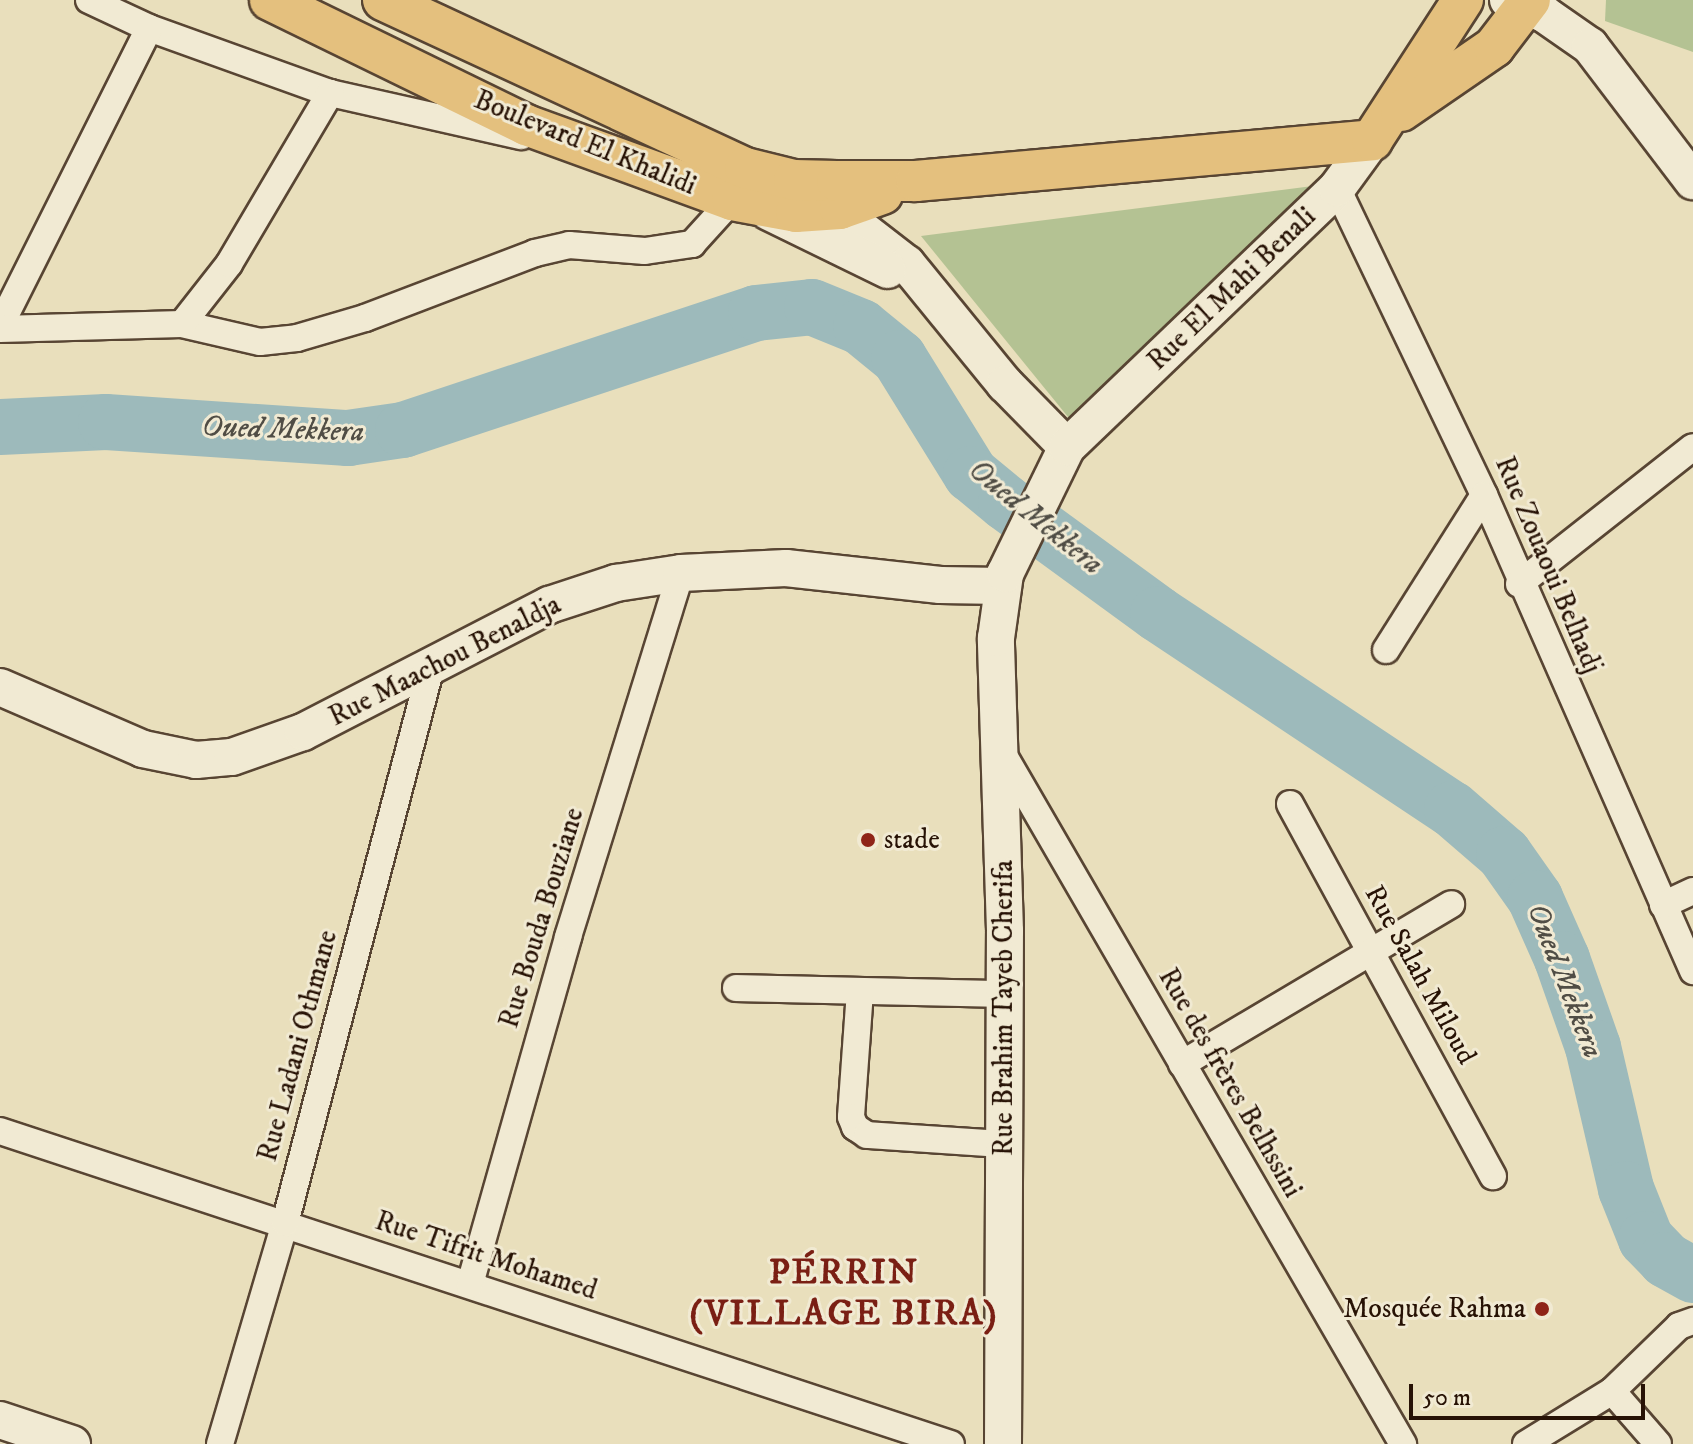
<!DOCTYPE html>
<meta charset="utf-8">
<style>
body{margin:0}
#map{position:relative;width:1693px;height:1444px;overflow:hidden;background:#e9dfbc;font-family:"IM FELL DW Pica",serif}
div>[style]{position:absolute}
.green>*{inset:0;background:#b4c293}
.river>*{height:56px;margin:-28px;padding:0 28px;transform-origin:28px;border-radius:28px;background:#9dbabb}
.roads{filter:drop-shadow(2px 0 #584533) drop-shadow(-2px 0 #584533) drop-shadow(0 2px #584533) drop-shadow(0 -2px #584533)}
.street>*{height:26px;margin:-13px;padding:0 13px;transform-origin:13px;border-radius:13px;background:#f1ead3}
.secondary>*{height:36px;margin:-18px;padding:0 18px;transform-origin:18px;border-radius:18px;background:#f1ead3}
.primary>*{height:40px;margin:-20px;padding:0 20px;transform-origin:20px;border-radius:20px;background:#e4c07e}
.dots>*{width:22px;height:22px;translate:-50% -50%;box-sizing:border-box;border:4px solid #f1ead3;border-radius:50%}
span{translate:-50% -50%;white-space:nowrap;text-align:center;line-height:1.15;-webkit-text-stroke:6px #f1ead3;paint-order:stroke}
.street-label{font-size:28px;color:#271205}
.poi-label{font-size:28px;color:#271205}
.left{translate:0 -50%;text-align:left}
.right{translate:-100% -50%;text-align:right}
.water-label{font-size:30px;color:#504d45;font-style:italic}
.district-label{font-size:36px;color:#7a1f14;font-weight:700;letter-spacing:2px}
.scale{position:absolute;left:1409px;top:1384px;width:236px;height:36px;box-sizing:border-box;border:4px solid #271205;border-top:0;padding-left:10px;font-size:24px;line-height:28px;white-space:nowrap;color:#271205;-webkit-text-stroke:6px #f1ead3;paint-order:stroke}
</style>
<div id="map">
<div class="green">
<div style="clip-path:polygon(1606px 0,1693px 0,1693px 52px,1605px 21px)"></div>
<div style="clip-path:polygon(1336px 183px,1077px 428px,921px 236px)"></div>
</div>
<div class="river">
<div style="left:0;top:427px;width:106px;rotate:-2.7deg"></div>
<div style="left:106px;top:422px;width:243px;rotate:3.8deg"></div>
<div style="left:348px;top:438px;width:56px;rotate:-8.3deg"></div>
<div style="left:403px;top:430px;width:372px;rotate:-18.3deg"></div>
<div style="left:756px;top:313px;width:56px;rotate:-6.1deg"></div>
<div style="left:812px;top:307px;width:53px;rotate:22.2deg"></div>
<div style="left:861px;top:327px;width:49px;rotate:39.2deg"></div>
<div style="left:899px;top:358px;width:137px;rotate:58.2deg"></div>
<div style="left:971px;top:474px;width:45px;rotate:39.6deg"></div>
<div style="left:1006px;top:503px;width:188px;rotate:36.1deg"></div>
<div style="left:1158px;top:614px;width:353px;rotate:33.6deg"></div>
<div style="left:1452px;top:809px;width:69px;rotate:40.9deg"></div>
<div style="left:1504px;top:854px;width:54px;rotate:54.8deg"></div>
<div style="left:1535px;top:898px;width:67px;rotate:66.1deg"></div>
<div style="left:1562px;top:959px;width:93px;rotate:70.6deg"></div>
<div style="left:1593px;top:1047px;width:146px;rotate:76.9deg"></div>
<div style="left:1626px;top:1189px;width:54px;rotate:68.2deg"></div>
<div style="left:1646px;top:1239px;width:29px;rotate:46deg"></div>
<div style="left:1666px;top:1260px;width:31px;rotate:29deg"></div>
</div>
<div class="roads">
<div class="street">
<div style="left:89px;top:0;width:66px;rotate:25deg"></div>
<div style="left:149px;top:28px;width:192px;rotate:19.8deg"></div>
<div style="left:330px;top:93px;width:196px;rotate:12.7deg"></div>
<div style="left:1337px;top:188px;width:340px;rotate:64.4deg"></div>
<div style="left:1484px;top:495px;width:520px;rotate:66.29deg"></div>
<div style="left:182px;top:324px;width:80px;rotate:13deg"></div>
<div style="left:260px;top:342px;width:37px;rotate:-6deg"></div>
<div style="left:297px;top:338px;width:71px;rotate:-16.4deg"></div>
<div style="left:365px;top:318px;width:182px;rotate:-20.9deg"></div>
<div style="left:535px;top:253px;width:35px;rotate:-13deg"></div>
<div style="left:569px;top:245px;width:76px;rotate:4.5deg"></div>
<div style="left:645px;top:251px;width:48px;rotate:-8.5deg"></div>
<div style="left:692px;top:244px;width:59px;rotate:-47.7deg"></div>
<div style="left:0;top:326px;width:333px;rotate:-63.4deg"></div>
<div style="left:0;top:329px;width:182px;rotate:-1.6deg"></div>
<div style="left:182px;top:324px;width:76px;rotate:-51.9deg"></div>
<div style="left:229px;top:264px;width:199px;rotate:-59.4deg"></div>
<div style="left:1519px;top:584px;width:221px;rotate:-38.2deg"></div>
<div style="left:1386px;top:650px;width:183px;rotate:-57.7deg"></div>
<div style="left:1003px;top:754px;width:798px;rotate:59.9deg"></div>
<div style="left:1290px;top:804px;width:424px;rotate:61.4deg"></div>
<div style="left:1663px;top:905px;width:33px;rotate:-25deg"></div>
<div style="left:736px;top:988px;width:268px;rotate:1.3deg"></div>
<div style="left:860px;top:991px;width:126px;rotate:94.1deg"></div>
<div style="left:851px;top:1117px;width:11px;rotate:68deg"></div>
<div style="left:855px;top:1127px;width:14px;rotate:34deg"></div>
<div style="left:867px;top:1135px;width:137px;rotate:3.8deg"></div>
<div style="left:1182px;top:1064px;width:313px;rotate:-30.7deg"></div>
<div style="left:0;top:1131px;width:1001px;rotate:18.22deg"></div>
<div style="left:470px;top:1284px;width:361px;rotate:-74.2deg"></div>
<div style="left:568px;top:937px;width:381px;rotate:-72.8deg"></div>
<div style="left:1612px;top:1391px;width:70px;rotate:49deg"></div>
<div style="left:220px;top:1444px;width:230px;rotate:-73.6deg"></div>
<div style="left:285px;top:1223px;width:579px;rotate:-75.29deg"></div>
<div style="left:1526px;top:1444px;width:101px;rotate:-31.6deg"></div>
<div style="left:1612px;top:1391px;width:93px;rotate:-44.1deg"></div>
<div style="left:1679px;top:1326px;width:15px;rotate:-20deg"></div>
</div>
<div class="secondary">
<div style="left:1508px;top:0;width:39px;rotate:21deg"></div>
<div style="left:1544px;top:14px;width:56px;rotate:34.8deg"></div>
<div style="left:1590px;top:46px;width:170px;rotate:52.7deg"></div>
<div style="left:819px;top:196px;width:111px;rotate:37.7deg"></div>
<div style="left:907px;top:264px;width:155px;rotate:50.8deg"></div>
<div style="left:1005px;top:384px;width:88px;rotate:45.5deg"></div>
<div style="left:769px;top:212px;width:132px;rotate:26deg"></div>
<div style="left:0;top:687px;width:156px;rotate:23.4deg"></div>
<div style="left:143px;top:749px;width:54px;rotate:11.7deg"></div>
<div style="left:196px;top:760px;width:36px;rotate:-5deg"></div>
<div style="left:232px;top:757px;width:75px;rotate:-19.4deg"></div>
<div style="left:303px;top:732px;width:277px;rotate:-27.3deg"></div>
<div style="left:549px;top:605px;width:71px;rotate:-18.2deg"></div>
<div style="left:616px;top:583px;width:66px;rotate:-8.7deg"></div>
<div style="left:681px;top:573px;width:105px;rotate:-2.7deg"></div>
<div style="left:786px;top:568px;width:155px;rotate:6.3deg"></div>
<div style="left:940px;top:585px;width:63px;rotate:0.9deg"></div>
<div style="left:0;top:1420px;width:76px;rotate:18.4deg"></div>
<div style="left:1003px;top:1444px;width:513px;rotate:-89.78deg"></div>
<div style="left:1005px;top:931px;width:293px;rotate:-91.8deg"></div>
<div style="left:996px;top:638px;width:65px;rotate:-82deg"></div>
<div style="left:1005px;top:574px;width:141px;rotate:-64deg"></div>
<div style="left:1067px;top:447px;width:374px;rotate:-43.8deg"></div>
<div style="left:1337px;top:188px;width:59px;rotate:-53.9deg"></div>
</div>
<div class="primary">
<div style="left:270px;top:0;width:285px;rotate:26deg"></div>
<div style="left:526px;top:125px;width:219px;rotate:20deg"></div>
<div style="left:732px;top:200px;width:65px;rotate:10.6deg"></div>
<div style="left:796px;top:212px;width:44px;rotate:-3.9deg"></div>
<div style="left:840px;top:209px;width:45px;rotate:-19.7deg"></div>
<div style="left:383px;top:0;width:399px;rotate:24.9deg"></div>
<div style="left:745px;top:168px;width:50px;rotate:13.8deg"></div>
<div style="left:794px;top:180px;width:43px;rotate:1.3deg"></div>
<div style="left:837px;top:181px;width:79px"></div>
<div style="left:916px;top:181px;width:458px;rotate:-5.1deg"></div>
<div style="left:1372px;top:140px;width:167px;rotate:-57deg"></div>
<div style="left:1401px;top:111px;width:113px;rotate:-34.5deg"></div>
<div style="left:1494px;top:47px;width:59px;rotate:-52.5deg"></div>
</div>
</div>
<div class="dots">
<div style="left:868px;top:840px;background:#8f2418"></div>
<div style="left:1542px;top:1309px;background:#8f2418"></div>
</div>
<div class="street-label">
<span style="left:585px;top:143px;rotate:22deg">Boulevard El Khalidi</span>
<span style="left:1232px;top:289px;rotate:-44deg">Rue El Mahi Benali</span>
<span style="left:1548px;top:565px;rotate:67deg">Rue Zouaoui Belhadj</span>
<span style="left:445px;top:661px;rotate:-27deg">Rue Maachou Benaldja</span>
<span style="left:542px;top:918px;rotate:-73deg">Rue Bouda Bouziane</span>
<span style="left:1420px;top:975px;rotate:61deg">Rue Salah Miloud</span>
<span style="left:1004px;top:1008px;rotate:-90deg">Rue Brahim Tayeb Cherifa</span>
<span style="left:298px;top:1046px;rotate:-75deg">Rue Ladani Othmane</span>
<span style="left:1230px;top:1083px;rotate:60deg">Rue des frères Belhssini</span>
<span style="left:486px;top:1256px;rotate:18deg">Rue Tifrit Mohamed</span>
</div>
<div class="poi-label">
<span class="left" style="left:884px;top:840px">stade</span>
<span class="right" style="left:1526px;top:1309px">Mosquée Rahma</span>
</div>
<div class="water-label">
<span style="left:283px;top:430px;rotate:2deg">Oued Mekkera</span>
<span style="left:1035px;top:518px;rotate:39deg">Oued Mekkera</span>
<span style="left:1564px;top:981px;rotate:69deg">Oued Mekkera</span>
</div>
<div class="district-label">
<span style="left:844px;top:1293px">PÉRRIN<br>(VILLAGE BIRA)</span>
</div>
<div class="scale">50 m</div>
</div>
